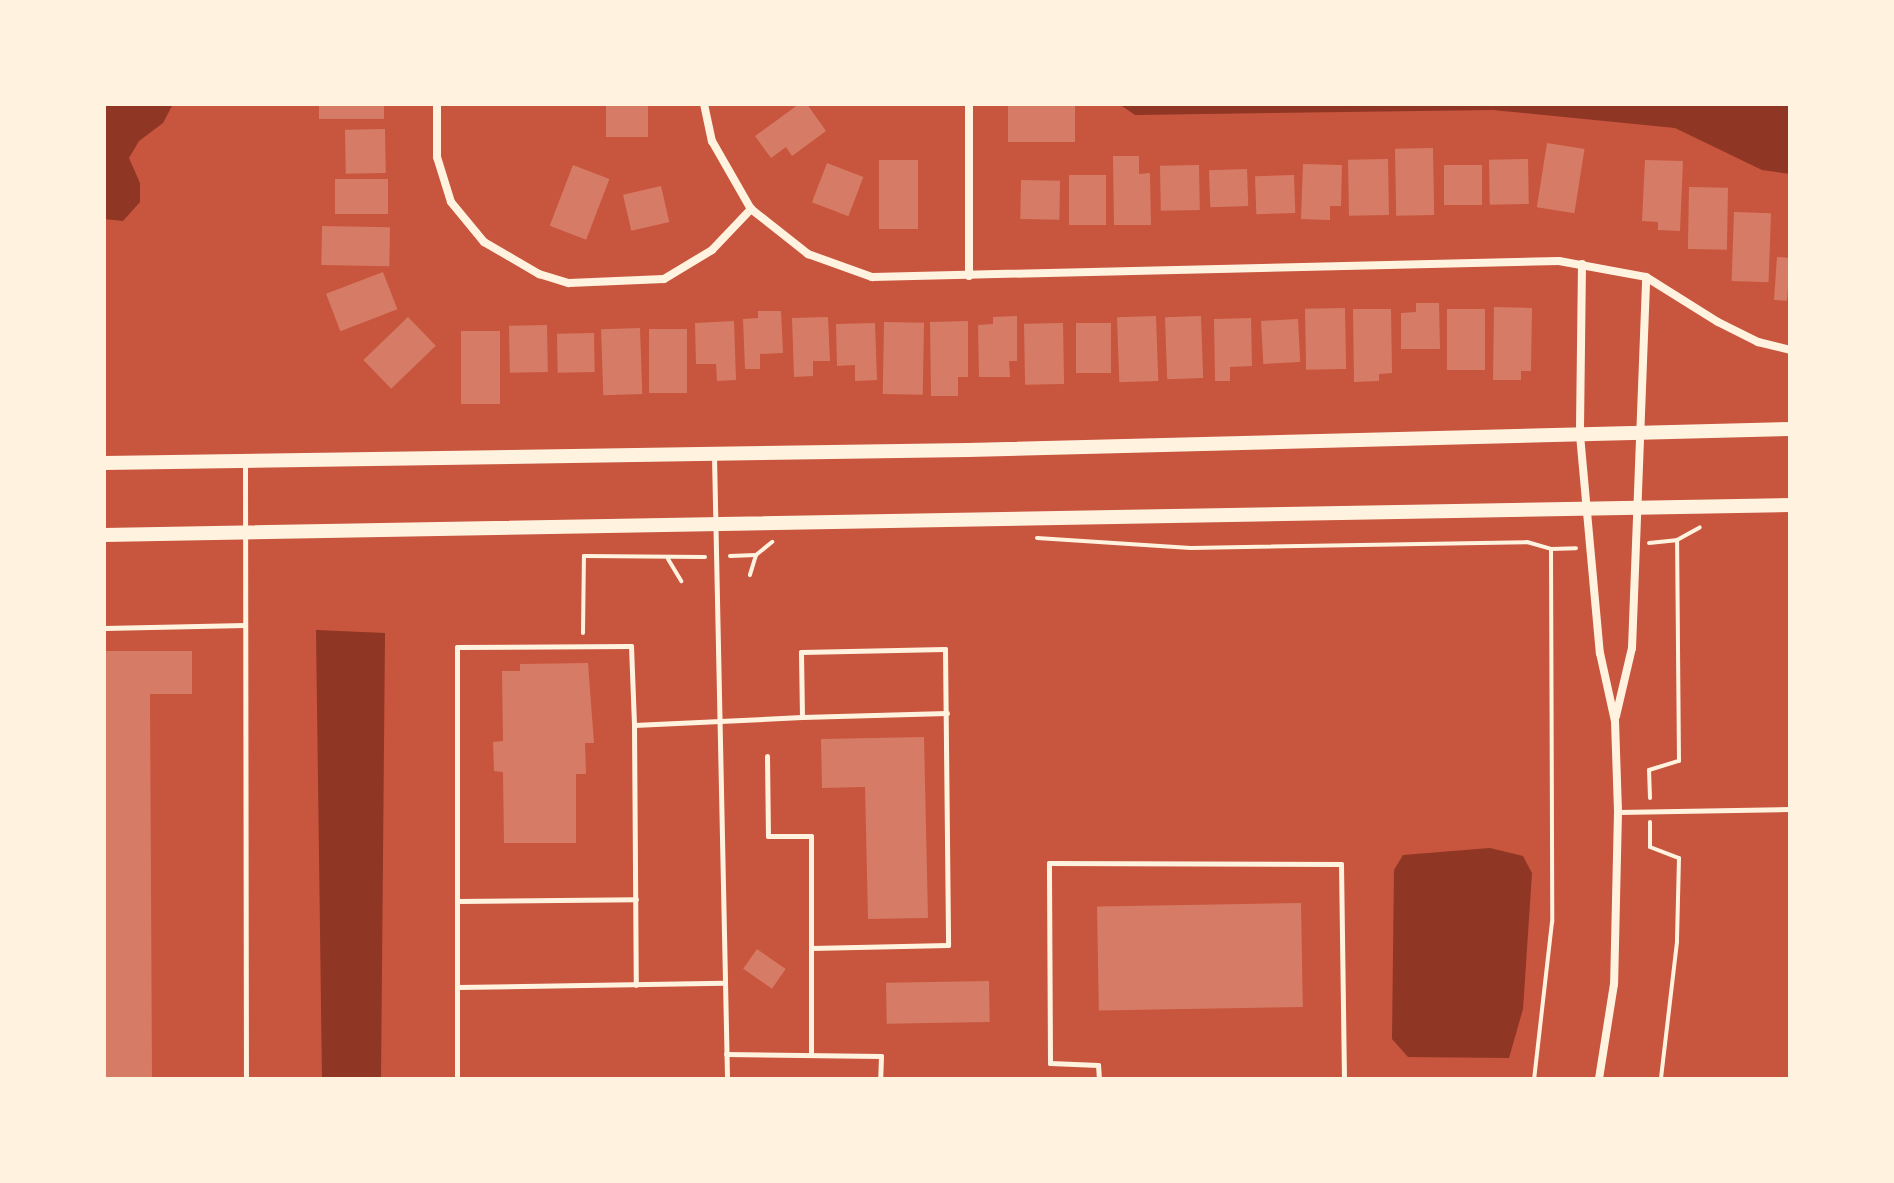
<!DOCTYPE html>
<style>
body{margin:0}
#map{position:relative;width:1894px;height:1183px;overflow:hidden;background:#c8553d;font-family:Arial,sans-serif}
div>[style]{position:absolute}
.water>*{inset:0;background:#8f3625}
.building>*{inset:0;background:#d67c66;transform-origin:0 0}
.path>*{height:4px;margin:-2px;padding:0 2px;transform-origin:2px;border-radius:2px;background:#fff3e0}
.service>*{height:5px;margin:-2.5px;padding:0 2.5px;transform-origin:2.5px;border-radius:2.5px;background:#fff3e0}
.minor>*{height:8px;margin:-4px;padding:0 4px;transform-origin:4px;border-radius:4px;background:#fff3e0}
.secondary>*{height:14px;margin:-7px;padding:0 7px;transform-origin:7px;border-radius:7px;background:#fff3e0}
span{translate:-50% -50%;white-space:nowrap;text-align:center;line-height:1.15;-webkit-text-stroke:7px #fff3e0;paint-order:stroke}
.frame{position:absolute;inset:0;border:106px solid #fff3e0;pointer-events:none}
</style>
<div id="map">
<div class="water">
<div style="clip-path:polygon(104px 104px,173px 104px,163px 123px,139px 141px,129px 158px,140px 183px,140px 202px,123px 221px,104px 219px)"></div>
<div style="clip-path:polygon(1119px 104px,1790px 104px,1790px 174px,1762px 170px,1675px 128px,1493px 110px,1135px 115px)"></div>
<div style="clip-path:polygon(316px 630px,385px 633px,381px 1079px,322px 1079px)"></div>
<div style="clip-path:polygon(1490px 848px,1523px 856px,1532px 873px,1523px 1009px,1509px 1058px,1408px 1057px,1392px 1039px,1394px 870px,1403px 855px)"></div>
</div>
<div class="building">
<div style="left:319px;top:104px;width:65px;height:15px"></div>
<div style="left:606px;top:104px;width:42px;height:33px"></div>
<div style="clip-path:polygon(799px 104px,807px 104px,826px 131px,792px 156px,786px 147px,771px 158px,755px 136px)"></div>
<div style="left:1075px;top:106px;width:36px;height:67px;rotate:90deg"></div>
<div style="left:385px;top:129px;width:44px;height:40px;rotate:89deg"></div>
<div style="left:1547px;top:143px;width:38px;height:65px;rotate:9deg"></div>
<div style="left:1433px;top:148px;width:67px;height:38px;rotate:89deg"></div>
<div style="clip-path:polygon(1113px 156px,1139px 156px,1139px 174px,1150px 173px,1151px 225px,1114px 225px)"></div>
<div style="left:1388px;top:159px;width:56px;height:40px;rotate:89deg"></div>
<div style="left:1528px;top:159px;width:45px;height:39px;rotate:89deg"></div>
<div style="left:879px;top:160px;width:39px;height:69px"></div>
<div style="clip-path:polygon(1645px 160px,1683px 161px,1680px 231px,1658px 230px,1658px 222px,1642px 221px)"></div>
<div style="left:827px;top:163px;width:39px;height:42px;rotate:21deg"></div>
<div style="clip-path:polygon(1303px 164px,1342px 165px,1341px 206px,1330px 206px,1330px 220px,1301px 219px)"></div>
<div style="left:573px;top:165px;width:39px;height:65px;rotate:21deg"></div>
<div style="left:1199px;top:165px;width:45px;height:39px;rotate:89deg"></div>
<div style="left:1444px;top:165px;width:38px;height:40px"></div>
<div style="left:1247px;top:169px;width:37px;height:38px;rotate:88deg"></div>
<div style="left:1069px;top:175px;width:37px;height:50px"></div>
<div style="left:1294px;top:175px;width:38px;height:39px;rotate:88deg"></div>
<div style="left:335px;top:179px;width:53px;height:35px"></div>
<div style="left:1021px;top:180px;width:39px;height:39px;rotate:1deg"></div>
<div style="left:661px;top:186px;width:37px;height:39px;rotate:77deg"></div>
<div style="left:1689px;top:187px;width:39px;height:62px;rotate:1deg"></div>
<div style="left:1734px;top:212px;width:37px;height:69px;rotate:2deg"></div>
<div style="left:322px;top:226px;width:68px;height:39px;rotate:1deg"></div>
<div style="left:1777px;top:257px;width:13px;height:43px;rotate:4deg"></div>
<div style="left:383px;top:272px;width:40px;height:61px;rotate:69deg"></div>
<div style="clip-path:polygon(1416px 303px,1439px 303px,1440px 349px,1401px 349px,1401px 313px,1416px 312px)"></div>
<div style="clip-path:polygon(1494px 307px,1532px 308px,1531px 371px,1521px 371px,1521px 380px,1493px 380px)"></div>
<div style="left:1345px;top:308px;width:61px;height:40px;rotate:89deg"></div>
<div style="clip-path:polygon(1353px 309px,1391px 309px,1392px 373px,1379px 374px,1379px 381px,1354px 382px)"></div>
<div style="left:1447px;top:309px;width:38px;height:61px"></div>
<div style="clip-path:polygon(758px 311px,781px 311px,783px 353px,760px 354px,760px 369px,745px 369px,743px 319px,758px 318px)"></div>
<div style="clip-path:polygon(1017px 316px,1017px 361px,1009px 361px,1010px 377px,979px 377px,978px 325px,993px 324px,993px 317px)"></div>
<div style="left:1156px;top:316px;width:65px;height:39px;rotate:88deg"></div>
<div style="left:1201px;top:316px;width:62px;height:36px;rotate:88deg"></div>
<div style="left:408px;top:317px;width:40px;height:62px;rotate:46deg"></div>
<div style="clip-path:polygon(828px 317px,830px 361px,813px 361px,813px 376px,794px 377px,792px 318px)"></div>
<div style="clip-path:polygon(1251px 318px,1252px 366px,1230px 367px,1230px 381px,1215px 381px,1214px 319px)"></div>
<div style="left:1298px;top:319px;width:43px;height:37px;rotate:87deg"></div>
<div style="clip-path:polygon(734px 321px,736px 380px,717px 381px,716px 364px,696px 364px,695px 323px)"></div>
<div style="clip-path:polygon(968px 321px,968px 377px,958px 377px,958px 396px,931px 396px,930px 322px)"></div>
<div style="left:884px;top:322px;width:40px;height:72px;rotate:1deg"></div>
<div style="clip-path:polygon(875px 323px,877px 380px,855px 381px,855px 365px,837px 366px,836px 324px)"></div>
<div style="left:1063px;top:323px;width:61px;height:39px;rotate:89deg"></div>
<div style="left:1076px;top:323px;width:35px;height:50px"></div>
<div style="left:547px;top:325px;width:47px;height:38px;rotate:89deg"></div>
<div style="left:640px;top:328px;width:66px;height:39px;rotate:88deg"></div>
<div style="left:649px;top:329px;width:38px;height:64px"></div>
<div style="left:461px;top:331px;width:39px;height:73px"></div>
<div style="left:594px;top:333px;width:39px;height:37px;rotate:89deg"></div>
<div style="clip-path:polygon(104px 651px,192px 651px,192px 694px,150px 694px,152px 1079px,104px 1079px)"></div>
<div style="clip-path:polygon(588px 663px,594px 743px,585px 743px,586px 774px,576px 774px,576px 843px,504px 843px,503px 772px,494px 771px,493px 742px,503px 741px,502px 671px,520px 671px,520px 664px)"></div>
<div style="clip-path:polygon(924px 737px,928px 918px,868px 919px,865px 787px,822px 788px,821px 739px)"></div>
<div style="left:1301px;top:903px;width:104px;height:204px;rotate:89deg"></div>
<div style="left:757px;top:949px;width:35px;height:24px;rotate:35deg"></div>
<div style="left:989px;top:981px;width:41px;height:103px;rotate:89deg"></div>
</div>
<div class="path">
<div style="left:1037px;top:538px;width:154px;rotate:3.7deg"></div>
<div style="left:1191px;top:548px;width:336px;rotate:-1deg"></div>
<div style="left:1527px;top:542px;width:25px;rotate:16deg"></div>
<div style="left:1551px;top:549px;width:373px;rotate:89.8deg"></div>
<div style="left:1552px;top:922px;width:158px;rotate:96.5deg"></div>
<div style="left:1649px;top:543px;width:27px;rotate:-6deg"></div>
<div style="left:1551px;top:549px;width:25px;rotate:-2deg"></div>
<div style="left:756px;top:555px;width:21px;rotate:-39deg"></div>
<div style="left:730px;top:556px;width:26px;rotate:-2deg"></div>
<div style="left:756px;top:555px;width:21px;rotate:107deg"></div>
<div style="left:668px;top:559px;width:26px;rotate:59deg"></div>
<div style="left:583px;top:633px;width:77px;rotate:-89.3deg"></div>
<div style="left:584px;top:556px;width:121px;rotate:0.5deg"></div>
<div style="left:1650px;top:798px;width:28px;rotate:-92deg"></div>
<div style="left:1649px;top:770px;width:31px;rotate:-17deg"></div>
<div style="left:1679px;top:761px;width:221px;rotate:-90.5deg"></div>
<div style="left:1677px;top:540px;width:26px;rotate:-29deg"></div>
<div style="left:1650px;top:822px;width:25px;rotate:90deg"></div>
<div style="left:1650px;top:847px;width:31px;rotate:21deg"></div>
<div style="left:1679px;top:858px;width:84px;rotate:91.4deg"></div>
<div style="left:1677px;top:942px;width:138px;rotate:96.7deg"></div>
</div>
<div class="service">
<div style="left:714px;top:456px;width:623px;rotate:88.8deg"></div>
<div style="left:245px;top:464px;width:615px;rotate:89.91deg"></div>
<div style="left:104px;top:628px;width:141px;rotate:-1.2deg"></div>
<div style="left:802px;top:717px;width:145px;rotate:-1.6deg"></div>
<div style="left:634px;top:725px;width:260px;rotate:89.6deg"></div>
<div style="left:767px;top:756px;width:80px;rotate:89.3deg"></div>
<div style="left:768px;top:836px;width:43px"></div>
<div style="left:811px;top:836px;width:219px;rotate:90deg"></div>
<div style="left:1618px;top:812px;width:172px;rotate:-1deg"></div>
<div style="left:457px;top:901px;width:179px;rotate:-0.6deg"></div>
<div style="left:457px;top:987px;width:267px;rotate:-0.9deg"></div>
<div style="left:726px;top:1054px;width:155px;rotate:0.7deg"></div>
<div style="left:881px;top:1056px;width:23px;rotate:92deg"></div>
<div style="left:457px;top:1079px;width:432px;rotate:-90deg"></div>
<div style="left:457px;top:647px;width:174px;rotate:-0.3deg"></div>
<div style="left:631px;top:646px;width:79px;rotate:87.8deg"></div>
<div style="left:634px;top:725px;width:168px;rotate:-2.7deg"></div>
<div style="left:802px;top:717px;width:65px;rotate:-90.9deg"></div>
<div style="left:801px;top:652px;width:144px;rotate:-1.2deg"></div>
<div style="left:945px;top:649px;width:296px;rotate:89.4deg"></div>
<div style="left:948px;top:945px;width:137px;rotate:178.7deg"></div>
<div style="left:1099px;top:1079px;width:14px;rotate:-94deg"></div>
<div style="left:1098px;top:1065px;width:48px;rotate:-177.6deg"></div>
<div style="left:1050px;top:1063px;width:200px;rotate:-90.3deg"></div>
<div style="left:1049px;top:863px;width:292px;rotate:0.2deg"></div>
<div style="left:1341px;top:864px;width:215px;rotate:89.2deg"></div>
</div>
<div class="minor">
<div style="left:437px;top:104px;width:53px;rotate:90deg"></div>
<div style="left:437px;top:157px;width:47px;rotate:72.7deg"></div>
<div style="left:451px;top:202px;width:52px;rotate:50.5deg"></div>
<div style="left:484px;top:242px;width:64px;rotate:30.2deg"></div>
<div style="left:539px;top:274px;width:31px;rotate:17deg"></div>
<div style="left:569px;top:283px;width:95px;rotate:-2.4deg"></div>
<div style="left:664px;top:279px;width:56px;rotate:-31.1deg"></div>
<div style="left:712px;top:250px;width:57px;rotate:-46.4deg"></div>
<div style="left:704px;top:104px;width:38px;rotate:78deg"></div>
<div style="left:712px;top:141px;width:78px;rotate:60.2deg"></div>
<div style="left:751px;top:209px;width:73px;rotate:38.3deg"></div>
<div style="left:808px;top:254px;width:68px;rotate:19.8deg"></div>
<div style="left:872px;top:277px;width:687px;rotate:-1.33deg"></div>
<div style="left:1559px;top:261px;width:88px;rotate:10.4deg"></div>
<div style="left:1646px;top:277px;width:85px;rotate:32deg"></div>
<div style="left:1718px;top:322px;width:45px;rotate:26.6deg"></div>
<div style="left:1758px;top:342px;width:33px;rotate:14deg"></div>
<div style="left:969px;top:104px;width:172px;rotate:90deg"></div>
<div style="left:1582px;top:264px;width:171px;rotate:90.7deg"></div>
<div style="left:1580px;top:435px;width:219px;rotate:84.8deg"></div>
<div style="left:1600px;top:653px;width:70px;rotate:77.6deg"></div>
<div style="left:1615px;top:721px;width:91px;rotate:88.1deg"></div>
<div style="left:1618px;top:812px;width:172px;rotate:91.3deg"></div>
<div style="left:1614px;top:984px;width:96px;rotate:99deg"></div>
<div style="left:1616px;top:716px;width:70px;rotate:-76.8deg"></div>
<div style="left:1632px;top:648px;width:371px;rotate:-87.8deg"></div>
</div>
<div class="secondary">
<div style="left:104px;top:463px;width:864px;rotate:-0.86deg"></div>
<div style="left:968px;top:450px;width:822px;rotate:-1.46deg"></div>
<div style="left:104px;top:535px;width:1686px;rotate:-1.02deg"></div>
</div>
<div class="frame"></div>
</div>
